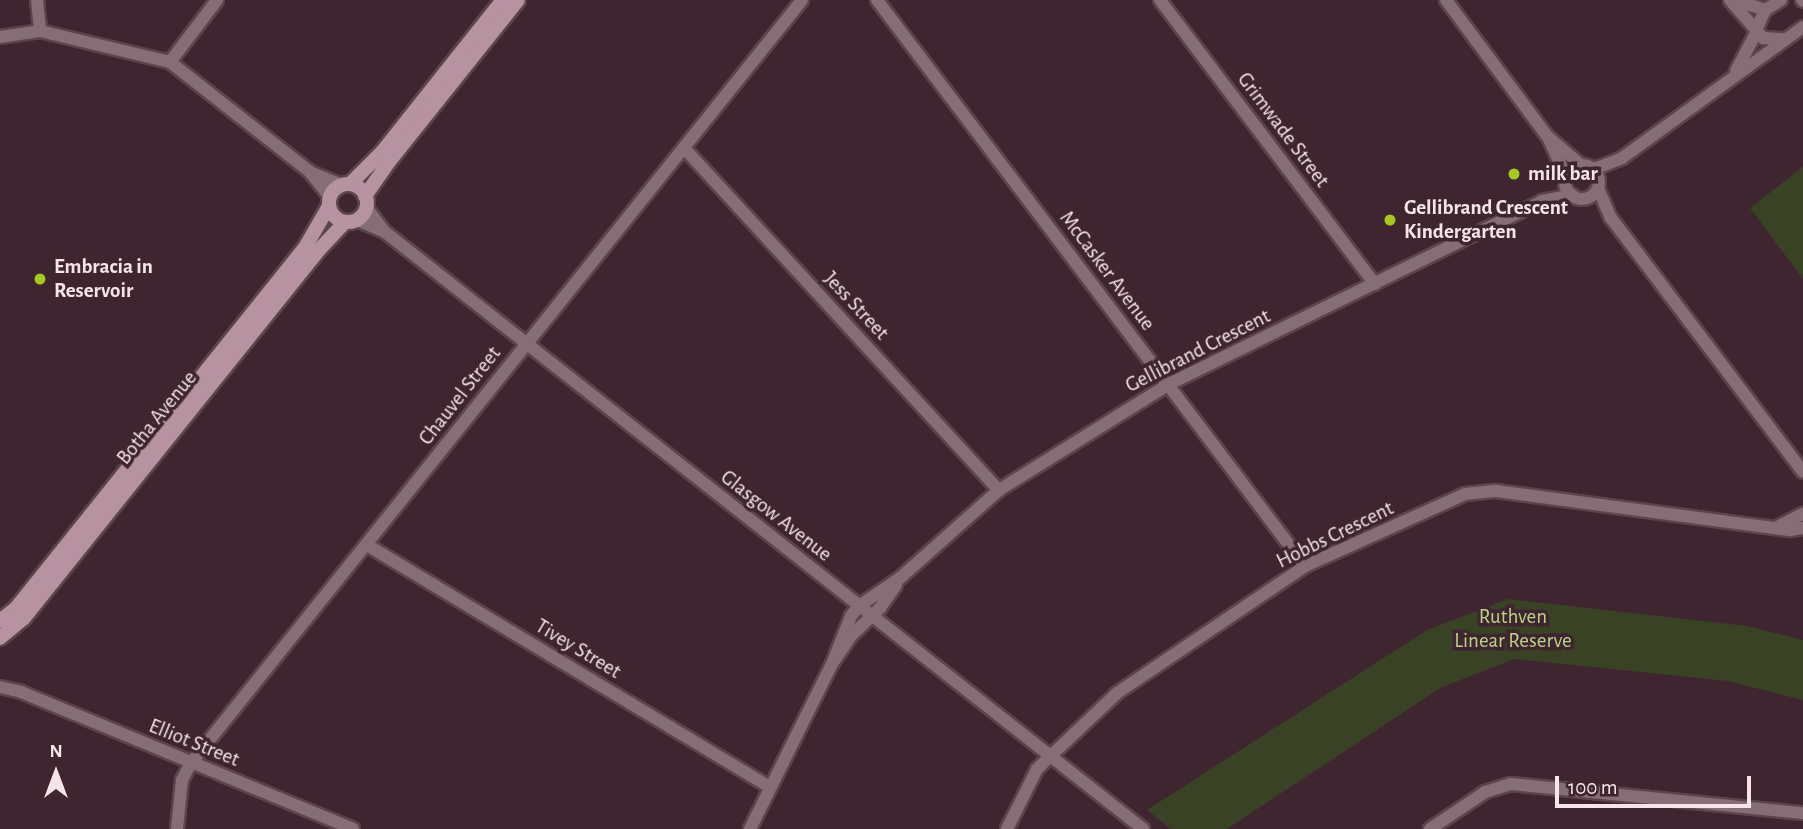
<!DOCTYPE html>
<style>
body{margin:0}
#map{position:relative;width:1803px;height:829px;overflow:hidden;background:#3e252f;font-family:"Alegreya Sans",sans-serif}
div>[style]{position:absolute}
.green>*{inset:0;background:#3a4226}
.roads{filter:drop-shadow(2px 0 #5b444d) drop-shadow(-2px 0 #5b444d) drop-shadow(0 2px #5b444d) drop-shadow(0 -2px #5b444d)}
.street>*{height:12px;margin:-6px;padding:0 6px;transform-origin:6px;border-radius:6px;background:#866e77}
.street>.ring{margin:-6px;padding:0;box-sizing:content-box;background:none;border:12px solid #866e77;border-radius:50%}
.secondary>*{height:14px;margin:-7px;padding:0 7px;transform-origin:7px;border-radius:7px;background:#b792a0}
.secondary>.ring{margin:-7px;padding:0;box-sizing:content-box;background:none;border:14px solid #b792a0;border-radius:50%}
.dots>*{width:19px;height:19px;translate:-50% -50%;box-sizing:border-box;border:4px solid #3e252f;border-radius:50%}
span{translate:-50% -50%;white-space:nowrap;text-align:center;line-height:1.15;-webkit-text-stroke:7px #3e252f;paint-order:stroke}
.street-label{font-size:21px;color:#f5e4ea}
.poi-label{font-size:21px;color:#f5e4ea;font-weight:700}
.left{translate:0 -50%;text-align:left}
.park-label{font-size:21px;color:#bbd185}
.north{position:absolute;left:21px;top:738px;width:70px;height:70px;-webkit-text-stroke:5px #3e252f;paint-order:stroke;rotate:0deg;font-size:19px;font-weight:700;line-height:28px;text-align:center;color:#f5e4ea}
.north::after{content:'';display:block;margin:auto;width:24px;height:32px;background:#f5e4ea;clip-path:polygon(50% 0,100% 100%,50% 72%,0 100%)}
.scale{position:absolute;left:1555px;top:776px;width:196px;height:32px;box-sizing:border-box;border:4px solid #f5e4ea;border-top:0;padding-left:9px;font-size:21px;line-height:24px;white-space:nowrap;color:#f5e4ea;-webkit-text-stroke:5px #3e252f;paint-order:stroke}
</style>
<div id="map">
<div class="green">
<div style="clip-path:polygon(1803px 167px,1803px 279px,1750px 208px)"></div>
<div style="clip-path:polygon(1508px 599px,1747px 626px,1803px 640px,1803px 700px,1728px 681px,1514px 659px,1440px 688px,1227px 829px,1171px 829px,1147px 810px,1427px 630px)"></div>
</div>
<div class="roads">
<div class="street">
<div style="left:37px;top:0;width:31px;rotate:84deg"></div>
<div style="left:877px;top:0;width:710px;rotate:52.9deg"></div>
<div style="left:1160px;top:0;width:356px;rotate:52.9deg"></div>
<div style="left:1446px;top:0;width:169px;rotate:53.4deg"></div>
<div style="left:1547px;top:136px;width:45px;rotate:40.5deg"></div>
<div style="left:1730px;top:0;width:40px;rotate:49deg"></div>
<div style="left:1736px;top:0;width:31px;rotate:19deg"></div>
<div style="left:1781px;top:0;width:19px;rotate:148deg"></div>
<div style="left:1765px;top:10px;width:22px;rotate:114deg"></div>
<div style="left:1756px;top:30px;width:11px;rotate:49deg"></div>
<div style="left:1763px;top:38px;width:22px;rotate:3deg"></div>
<div style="left:1802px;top:0;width:1px;rotate:45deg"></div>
<div style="left:0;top:37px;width:40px;rotate:-8.5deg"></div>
<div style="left:40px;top:31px;width:134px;rotate:13.4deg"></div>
<div style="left:170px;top:62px;width:177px;rotate:38.1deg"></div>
<div style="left:309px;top:171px;width:33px;rotate:51deg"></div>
<div style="left:170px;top:62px;width:78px;rotate:-52.8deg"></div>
<div style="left:1736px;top:71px;width:45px;rotate:-62.3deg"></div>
<div style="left:1549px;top:139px;width:42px;rotate:65.9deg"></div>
<div style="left:685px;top:149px;width:464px;rotate:47.4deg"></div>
<div class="ring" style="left:1565px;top:165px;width:22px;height:22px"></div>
<div style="left:1594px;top:169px;width:30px;rotate:-21deg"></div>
<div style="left:1622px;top:158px;width:223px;rotate:-35.9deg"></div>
<div style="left:312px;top:173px;width:31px;rotate:22deg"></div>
<div style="left:1598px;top:188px;width:33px;rotate:67deg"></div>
<div style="left:1611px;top:218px;width:318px;rotate:52.9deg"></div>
<div style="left:366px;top:207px;width:31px;rotate:53deg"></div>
<div style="left:357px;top:220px;width:30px;rotate:23deg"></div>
<div style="left:385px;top:232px;width:965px;rotate:38.22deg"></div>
<div style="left:1779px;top:526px;width:27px;rotate:-27deg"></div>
<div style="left:367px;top:545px;width:470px;rotate:31deg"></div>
<div style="left:832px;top:664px;width:52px;rotate:-68.4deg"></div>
<div style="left:851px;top:616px;width:13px;rotate:-51deg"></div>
<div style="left:859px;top:606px;width:50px;rotate:-34.3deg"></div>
<div style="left:900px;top:578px;width:132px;rotate:-41.6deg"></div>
<div style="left:999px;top:490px;width:200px;rotate:-31.9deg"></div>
<div style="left:1169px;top:384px;width:415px;rotate:-26.1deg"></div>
<div style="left:1542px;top:201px;width:31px;rotate:-11deg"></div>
<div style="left:0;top:687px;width:22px;rotate:13deg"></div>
<div style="left:21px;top:692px;width:359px;rotate:22.4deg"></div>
<div style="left:177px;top:829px;width:49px;rotate:-84.2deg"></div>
<div style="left:182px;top:780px;width:19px;rotate:-62deg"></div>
<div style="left:191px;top:763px;width:977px;rotate:-51.31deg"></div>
<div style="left:750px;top:829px;width:184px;rotate:-63.6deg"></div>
<div style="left:832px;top:664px;width:34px;rotate:-56deg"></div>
<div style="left:851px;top:636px;width:40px;rotate:-44deg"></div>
<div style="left:880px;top:608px;width:28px;rotate:-55deg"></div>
<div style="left:1007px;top:829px;width:67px;rotate:-63.4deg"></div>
<div style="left:1037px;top:769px;width:110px;rotate:-43.5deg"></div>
<div style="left:1117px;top:693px;width:227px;rotate:-34deg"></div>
<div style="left:1305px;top:566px;width:175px;rotate:-24.2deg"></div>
<div style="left:1465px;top:494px;width:31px;rotate:-6deg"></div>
<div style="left:1496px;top:491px;width:297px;rotate:7.6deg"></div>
<div style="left:1790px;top:530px;width:13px;rotate:-9deg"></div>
<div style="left:1430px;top:829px;width:66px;rotate:-33.9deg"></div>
<div style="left:1485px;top:792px;width:27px;rotate:-17deg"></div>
<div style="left:1511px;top:784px;width:293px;rotate:5.7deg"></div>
</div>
<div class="secondary">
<div style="left:350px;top:184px;width:45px;rotate:-45deg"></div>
<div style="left:382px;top:152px;width:194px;rotate:-51.5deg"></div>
<div class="ring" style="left:329px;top:184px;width:24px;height:24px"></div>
<div style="left:365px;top:196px;width:40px;rotate:-55.1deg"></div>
<div style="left:388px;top:163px;width:208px;rotate:-51.4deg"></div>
<div style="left:0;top:621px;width:22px;rotate:-39deg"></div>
<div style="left:17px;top:607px;width:462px;rotate:-51.3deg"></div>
<div style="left:306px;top:246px;width:46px;rotate:-60.1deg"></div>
<div style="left:0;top:638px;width:31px;rotate:-40deg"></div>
<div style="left:24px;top:618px;width:467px;rotate:-51.3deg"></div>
<div style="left:316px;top:253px;width:42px;rotate:-46.9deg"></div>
</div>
</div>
<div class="dots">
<div style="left:1514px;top:174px;background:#a5c823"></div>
<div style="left:1390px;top:220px;background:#a5c823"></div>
<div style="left:40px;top:279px;background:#a5c823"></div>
</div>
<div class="street-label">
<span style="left:1283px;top:130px;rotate:53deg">Grimwade Street</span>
<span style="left:1107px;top:271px;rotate:53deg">McCasker Avenue</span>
<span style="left:856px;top:306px;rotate:47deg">Jess Street</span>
<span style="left:1198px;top:351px;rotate:-27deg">Gellibrand Crescent</span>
<span style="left:460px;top:396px;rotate:-52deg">Chauvel Street</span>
<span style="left:157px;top:418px;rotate:-51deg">Botha Avenue</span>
<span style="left:776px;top:516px;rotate:38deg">Glasgow Avenue</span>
<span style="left:1335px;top:535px;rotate:-26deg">Hobbs Crescent</span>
<span style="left:578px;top:649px;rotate:31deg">Tivey Street</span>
<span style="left:194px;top:743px;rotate:22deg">Elliot Street</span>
</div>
<div class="poi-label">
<span class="left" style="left:1528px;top:174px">milk bar</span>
<span class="left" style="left:1404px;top:220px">Gellibrand Crescent<br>Kindergarten</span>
<span class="left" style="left:54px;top:279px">Embracia in<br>Reservoir</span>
</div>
<div class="park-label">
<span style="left:1513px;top:629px">Ruthven<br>Linear Reserve</span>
</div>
<div class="north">N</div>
<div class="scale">100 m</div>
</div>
